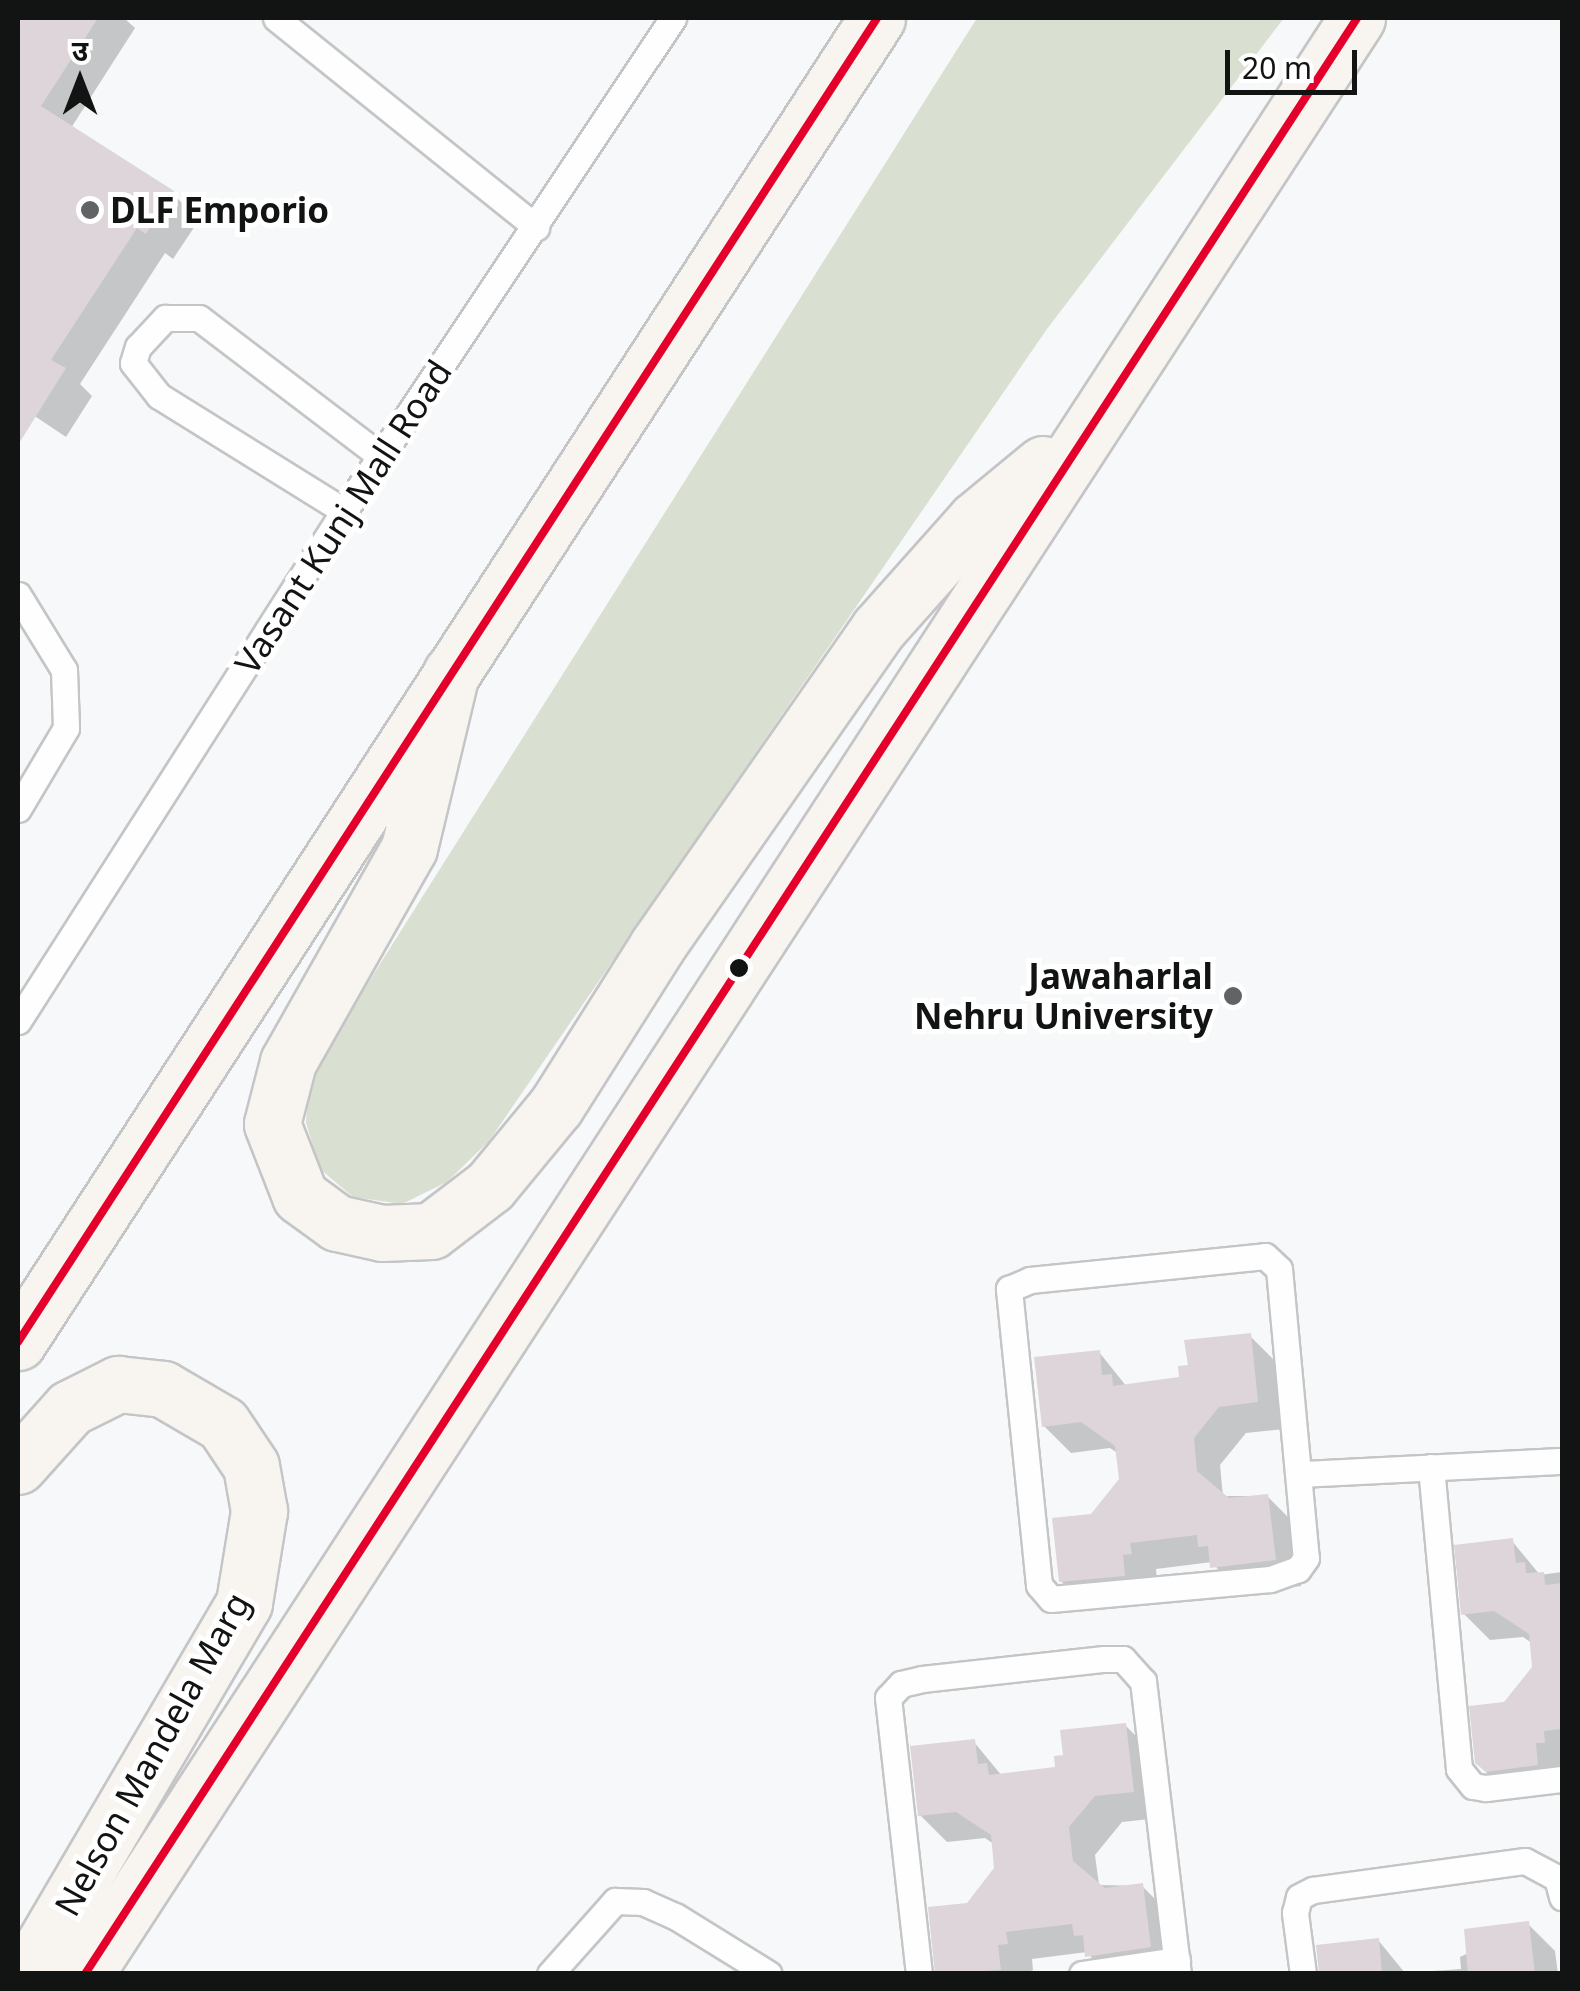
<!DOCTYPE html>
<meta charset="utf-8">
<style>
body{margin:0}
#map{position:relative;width:1580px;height:1991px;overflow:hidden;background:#f7f8f9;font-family:"Noto Sans","Noto Sans Devanagari",sans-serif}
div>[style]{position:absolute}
.green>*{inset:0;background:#dae0d1}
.shadow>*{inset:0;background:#0003}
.building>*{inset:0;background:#ddd5d9}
.roads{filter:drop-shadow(2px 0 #c4c5c6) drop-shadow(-2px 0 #c4c5c6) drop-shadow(0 2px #c4c5c6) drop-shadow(0 -2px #c4c5c6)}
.service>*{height:25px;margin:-12.5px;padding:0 12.5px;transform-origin:12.5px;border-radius:12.5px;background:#fefefe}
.primary>*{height:55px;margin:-27.5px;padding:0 27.5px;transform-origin:27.5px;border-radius:27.5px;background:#f8f4f0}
.bus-1>*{height:8px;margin:-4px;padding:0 4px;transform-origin:4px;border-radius:4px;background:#e4002b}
.dots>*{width:28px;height:28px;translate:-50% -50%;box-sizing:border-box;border:5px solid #fff;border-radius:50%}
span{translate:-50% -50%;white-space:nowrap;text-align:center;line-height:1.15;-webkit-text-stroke:10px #fff;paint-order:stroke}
.poi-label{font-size:35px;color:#121313;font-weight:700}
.left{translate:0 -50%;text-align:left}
.right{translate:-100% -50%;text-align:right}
.street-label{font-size:35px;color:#121313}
.frame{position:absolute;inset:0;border:20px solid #121313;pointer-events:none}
.north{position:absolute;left:30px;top:30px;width:100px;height:100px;-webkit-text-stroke:8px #fff;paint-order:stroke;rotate:0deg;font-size:28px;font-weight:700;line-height:40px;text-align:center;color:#121313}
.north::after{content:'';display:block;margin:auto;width:35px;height:45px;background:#121313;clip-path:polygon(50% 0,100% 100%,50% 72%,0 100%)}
.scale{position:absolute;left:1225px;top:50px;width:132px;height:45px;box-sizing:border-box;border:5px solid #121313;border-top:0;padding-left:12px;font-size:30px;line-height:35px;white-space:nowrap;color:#121313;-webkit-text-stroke:8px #fff;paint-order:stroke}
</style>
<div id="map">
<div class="green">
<div style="clip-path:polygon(977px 18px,1284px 18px,1047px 329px,489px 1141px,447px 1182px,402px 1204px,353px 1197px,320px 1169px,306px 1123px,308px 1087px,320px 1059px)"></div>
</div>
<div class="shadow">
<div style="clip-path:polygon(18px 18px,124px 18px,135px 28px,71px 128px,172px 193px,199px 220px,173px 259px,165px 253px,80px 384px,92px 396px,66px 437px,18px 405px)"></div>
<div style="clip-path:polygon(1250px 1336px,1277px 1363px,1284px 1429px,1246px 1433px,1220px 1465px,1223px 1496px,1267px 1496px,1294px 1523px,1301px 1586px,1239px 1594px,1212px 1562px,1156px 1569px,1157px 1580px,1088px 1608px,1061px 1581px,1121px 1480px,1119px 1454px,1110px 1448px,1071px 1453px,1044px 1426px,1099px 1352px,1127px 1387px,1182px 1380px)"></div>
<div style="clip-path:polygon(1512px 1541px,1540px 1575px,1562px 1572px,1562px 1792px,1511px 1797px,1483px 1769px,1505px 1704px,1535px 1668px,1532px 1643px,1523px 1637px,1490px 1640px,1463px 1613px)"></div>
<div style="clip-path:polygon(1125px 1725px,1152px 1752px,1159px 1818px,1122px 1822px,1095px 1855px,1099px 1885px,1142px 1886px,1169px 1913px,1176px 1974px,1105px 1974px,1087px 1952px,1032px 1959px,1033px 1970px,1024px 1974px,937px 1974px,968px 1905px,996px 1869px,994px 1844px,985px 1838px,947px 1842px,920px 1815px,974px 1742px,1002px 1776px,1058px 1769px,1066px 1757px)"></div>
<div style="clip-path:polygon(1528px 1924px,1555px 1951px,1558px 1974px,1320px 1974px,1378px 1940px,1405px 1973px,1461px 1969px,1460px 1957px)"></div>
</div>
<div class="building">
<div style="clip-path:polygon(18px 18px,98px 18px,41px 106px,174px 191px,146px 234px,137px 228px,51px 360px,66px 368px,18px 445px)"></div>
<div style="clip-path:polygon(1251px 1333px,1258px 1402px,1219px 1407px,1194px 1438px,1197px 1471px,1229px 1498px,1268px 1494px,1276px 1560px,1210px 1568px,1208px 1546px,1198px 1547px,1197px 1535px,1130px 1543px,1132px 1554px,1123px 1555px,1125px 1576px,1059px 1582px,1052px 1518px,1091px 1514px,1119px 1479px,1115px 1446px,1081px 1422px,1042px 1427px,1034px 1357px,1100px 1350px,1102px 1375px,1112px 1374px,1113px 1386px,1179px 1377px,1178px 1366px,1188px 1365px,1184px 1340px)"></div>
<div style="clip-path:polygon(1513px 1538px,1516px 1563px,1525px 1562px,1526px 1573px,1544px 1572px,1545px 1585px,1562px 1583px,1562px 1729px,1544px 1731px,1545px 1743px,1536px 1743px,1538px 1765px,1486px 1772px,1475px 1763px,1469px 1706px,1504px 1702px,1532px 1667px,1529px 1634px,1494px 1611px,1461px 1615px,1454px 1545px)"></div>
<div style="clip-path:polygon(1126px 1723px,1134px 1792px,1095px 1796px,1069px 1827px,1073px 1861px,1105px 1888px,1143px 1883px,1151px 1947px,1085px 1957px,1083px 1935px,1074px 1936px,1072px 1924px,1006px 1932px,1008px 1944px,998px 1945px,1001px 1970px,935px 1974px,928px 1907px,967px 1903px,994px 1868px,991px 1835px,956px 1812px,918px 1816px,910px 1746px,975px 1739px,978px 1764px,987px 1763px,989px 1775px,1055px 1767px,1054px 1756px,1063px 1755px,1060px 1730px)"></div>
<div style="clip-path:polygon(1529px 1921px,1535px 1974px,1468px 1974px,1464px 1929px)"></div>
<div style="clip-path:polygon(1379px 1938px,1382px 1974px,1319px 1974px,1316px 1945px)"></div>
</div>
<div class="roads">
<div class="service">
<div style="left:276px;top:18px;width:334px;rotate:38.8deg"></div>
<div style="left:344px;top:511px;width:218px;rotate:-148.1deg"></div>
<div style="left:159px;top:396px;width:42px;rotate:-128.2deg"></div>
<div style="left:133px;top:363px;width:17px;rotate:-73deg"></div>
<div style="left:138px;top:347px;width:40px;rotate:-47deg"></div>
<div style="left:165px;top:318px;width:34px"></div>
<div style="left:199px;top:318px;width:228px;rotate:37.3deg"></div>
<div style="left:18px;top:595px;width:88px;rotate:58.5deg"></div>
<div style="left:64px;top:670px;width:58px;rotate:88deg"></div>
<div style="left:66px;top:728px;width:94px;rotate:120.7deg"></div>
<div style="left:18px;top:1021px;width:605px;rotate:-57.41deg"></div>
<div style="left:344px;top:511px;width:593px;rotate:-56.28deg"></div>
<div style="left:1265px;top:1256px;width:19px;rotate:43deg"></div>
<div style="left:1279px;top:1269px;width:290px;rotate:84.7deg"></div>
<div style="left:1306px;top:1558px;width:14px;rotate:126deg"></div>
<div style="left:1298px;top:1569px;width:30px;rotate:160deg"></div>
<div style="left:1270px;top:1579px;width:220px;rotate:174.8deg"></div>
<div style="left:1051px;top:1599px;width:18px;rotate:-131deg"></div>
<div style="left:1039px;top:1585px;width:298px;rotate:-95.8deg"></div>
<div style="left:1009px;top:1289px;width:23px;rotate:-23deg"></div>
<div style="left:1030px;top:1280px;width:236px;rotate:-5.8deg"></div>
<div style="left:1431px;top:1467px;width:303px;rotate:84.7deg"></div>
<div style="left:1459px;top:1769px;width:22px;rotate:51deg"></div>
<div style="left:1473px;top:1786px;width:13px;rotate:9deg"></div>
<div style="left:1486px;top:1788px;width:77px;rotate:-6.8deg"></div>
<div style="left:1302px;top:1474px;width:260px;rotate:-2.9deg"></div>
<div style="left:550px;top:1974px;width:98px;rotate:-48.3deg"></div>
<div style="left:615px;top:1901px;width:28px;rotate:2deg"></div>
<div style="left:643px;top:1902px;width:35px;rotate:24deg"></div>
<div style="left:675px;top:1916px;width:110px;rotate:31.7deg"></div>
<div style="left:919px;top:1974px;width:278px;rotate:-96.4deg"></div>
<div style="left:888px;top:1698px;width:19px;rotate:-47deg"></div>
<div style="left:901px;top:1684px;width:22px;rotate:-13deg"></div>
<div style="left:922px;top:1679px;width:183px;rotate:-6.3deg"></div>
<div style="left:1104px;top:1659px;width:19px"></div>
<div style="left:1123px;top:1659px;width:30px;rotate:48deg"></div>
<div style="left:1143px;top:1681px;width:295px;rotate:83.2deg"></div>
<div style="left:1082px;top:1974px;width:96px;rotate:-8.4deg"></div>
<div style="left:1303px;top:1974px;width:62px;rotate:-97.5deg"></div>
<div style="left:1295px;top:1913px;width:16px;rotate:-76deg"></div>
<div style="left:1299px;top:1897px;width:16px;rotate:-27deg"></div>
<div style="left:1313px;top:1890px;width:214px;rotate:-7.8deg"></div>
<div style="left:1525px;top:1861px;width:36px;rotate:28deg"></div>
<div style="left:1557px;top:1878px;width:20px;rotate:75deg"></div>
</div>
<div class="primary">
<div style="left:451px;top:673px;width:180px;rotate:103.5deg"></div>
<div style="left:409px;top:848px;width:246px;rotate:119.5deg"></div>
<div style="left:288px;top:1062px;width:64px;rotate:104.5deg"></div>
<div style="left:272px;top:1124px;width:77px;rotate:68.7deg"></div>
<div style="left:300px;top:1196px;width:46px;rotate:36.1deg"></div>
<div style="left:337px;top:1223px;width:46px;rotate:12.5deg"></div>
<div style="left:382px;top:1233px;width:49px;rotate:-2.3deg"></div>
<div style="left:431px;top:1231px;width:74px;rotate:-37.3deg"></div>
<div style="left:490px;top:1186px;width:104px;rotate:-50.5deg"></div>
<div style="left:556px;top:1106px;width:189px;rotate:-57.7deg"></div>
<div style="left:657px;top:946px;width:386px;rotate:-55.1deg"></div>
<div style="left:878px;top:629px;width:146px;rotate:-48.3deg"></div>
<div style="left:975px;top:520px;width:88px;rotate:-39.5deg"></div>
<div style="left:18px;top:1342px;width:1578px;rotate:-57.02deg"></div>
<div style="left:18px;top:1466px;width:78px;rotate:-48.1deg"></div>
<div style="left:70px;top:1408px;width:54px;rotate:-26.6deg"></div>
<div style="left:118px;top:1384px;width:45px;rotate:6.3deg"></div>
<div style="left:163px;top:1389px;width:69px;rotate:30.3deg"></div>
<div style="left:223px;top:1424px;width:50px;rotate:56.3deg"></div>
<div style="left:251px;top:1466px;width:46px;rotate:79.9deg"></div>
<div style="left:259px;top:1511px;width:93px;rotate:99.3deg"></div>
<div style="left:244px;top:1603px;width:430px;rotate:120.4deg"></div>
<div style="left:85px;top:1974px;width:2333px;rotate:-56.96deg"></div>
</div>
</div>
<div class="bus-1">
<div style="left:18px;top:1342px;width:1578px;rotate:-57.02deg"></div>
<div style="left:85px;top:1974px;width:2333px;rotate:-56.96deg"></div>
</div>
<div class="dots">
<div style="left:90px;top:210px;background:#626364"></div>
<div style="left:739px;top:968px;background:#121313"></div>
<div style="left:1233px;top:996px;background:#626364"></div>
</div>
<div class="poi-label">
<span class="left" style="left:110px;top:210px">DLF Emporio</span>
<span class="right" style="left:1213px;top:996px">Jawaharlal<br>Nehru University</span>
</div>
<div class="street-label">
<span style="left:343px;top:517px;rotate:-57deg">Vasant Kunj Mall Road</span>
<span style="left:152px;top:1754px;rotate:-61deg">Nelson Mandela Marg</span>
</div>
<div class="frame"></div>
<div class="north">उ</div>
<div class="scale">20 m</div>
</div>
